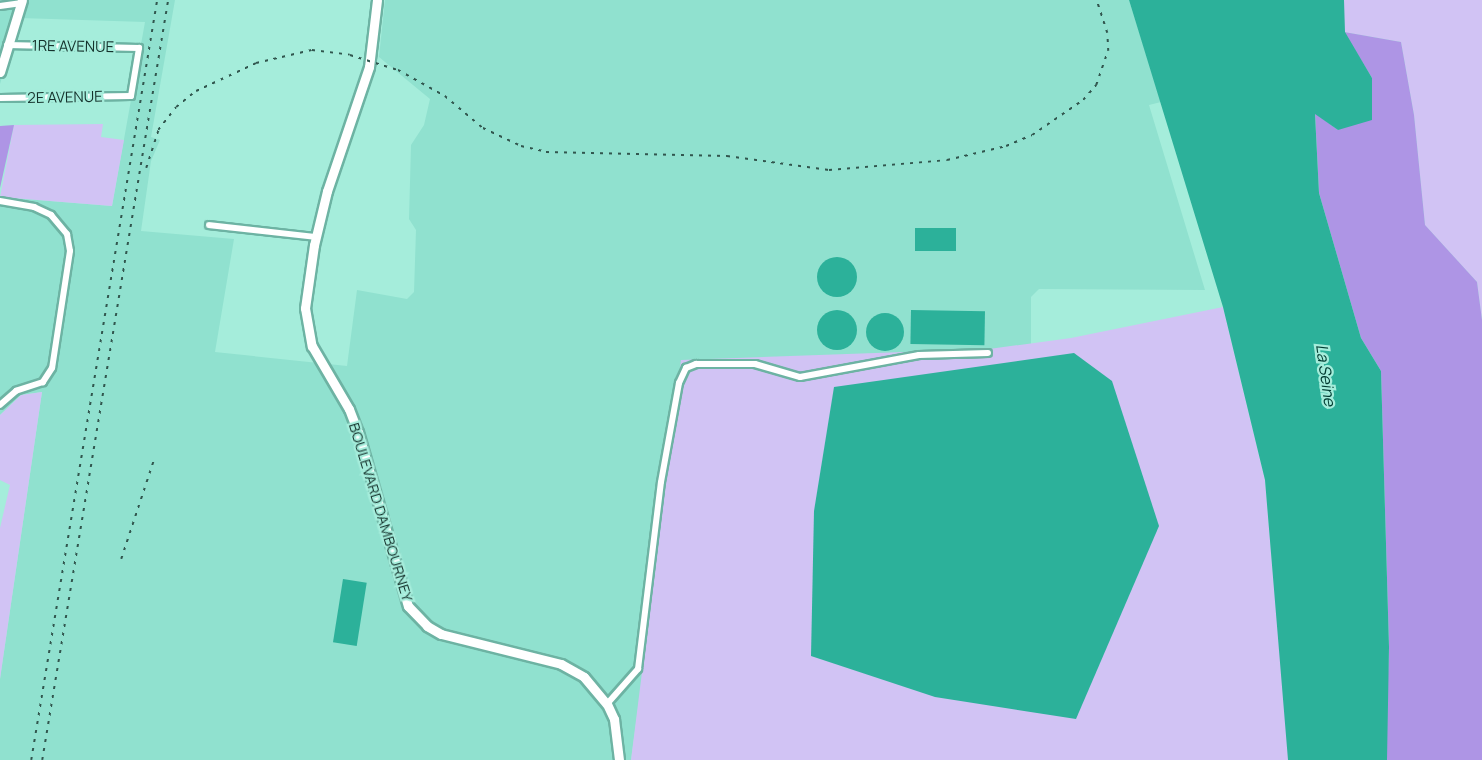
<!DOCTYPE html>
<style>
body{margin:0}
#map{position:relative;width:1482px;height:760px;overflow:hidden;background:#a5eddb;font-family:Manrope,sans-serif}
div>[style]{position:absolute}
.built>*{inset:0;background:#90e1cf}
.green>*{inset:0;background:#d1c3f4}
.forest>*{inset:0;background:#ae95e5}
.water>*{inset:0;background:#2cb19a;transform-origin:0 0}
.round{border-radius:50%}
.roads{filter:drop-shadow(2px 0 #6db3a3) drop-shadow(-2px 0 #6db3a3) drop-shadow(0 2px #6db3a3) drop-shadow(0 -2px #6db3a3)}
.street>*{height:6px;margin:-3px;padding:0 3px;transform-origin:3px;border-radius:3px;background:#fff}
.secondary>*{height:9px;margin:-4.5px;padding:0 4.5px;transform-origin:4.5px;border-radius:4.5px;background:#fff}
.rail>*{height:1.5px;margin-top:-0.75px;transform-origin:0;background:repeating-linear-gradient(90deg,#31564e 0 3px,transparent 0 9px)}
span{translate:-50% -50%;white-space:nowrap;text-align:center;line-height:1.15;-webkit-text-stroke:4.5px #a5eddb;paint-order:stroke}
.street-label{font-size:15px;color:#15322c}
.water-label{font-size:16px;color:#003a30;font-style:italic}
</style>
<div id="map">
<div class="built">
<div style="clip-path:polygon(0 0,175px 0,151px 137px,160px 140px,151px 161px,141px 231px,234px 239px,215px 352px,347px 366px,357px 290px,407px 299px,414px 292px,416px 230px,409px 219px,411px 145px,424px 125px,430px 99px,379px 57px,385px 0,1129px 0,1161px 102px,1149px 105px,1205px 290px,1039px 289px,1031px 297px,1031px 346px,659px 555px,631px 760px,0 760px,0 679px,42px 392px,21px 395px,0 415px,0 197px,112px 206px,145px 22px,20px 18px,0 84px)"></div>
</div>
<div class="green">
<div style="clip-path:polygon(1344px 0,1482px 0,1482px 320px,1477px 282px,1425px 225px,1414px 115px,1401px 42px,1344px 32px)"></div>
<div style="clip-path:polygon(103px 124px,101px 137px,124px 140px,112px 206px,0 197px,14px 125px)"></div>
<div style="clip-path:polygon(1223px 307px,1265px 480px,1289px 760px,631px 760px,681px 360px,989px 349px,1071px 338px)"></div>
<div style="clip-path:polygon(42px 392px,0 679px,0 528px,10px 485px,0 480px,0 415px,21px 395px)"></div>
</div>
<div class="forest">
<div style="clip-path:polygon(1344px 32px,1401px 42px,1414px 115px,1425px 225px,1477px 282px,1482px 320px,1482px 760px,1387px 760px,1385px 754px,1389px 647px,1381px 371px,1361px 338px,1319px 193px,1315px 113px,1338px 130px,1372px 78px)"></div>
<div style="clip-path:polygon(14px 125px,0 188px,0 126px)"></div>
</div>
<div class="water">
<div style="clip-path:polygon(1129px 0,1344px 0,1345px 32px,1372px 78px,1372px 120px,1338px 130px,1315px 114px,1319px 193px,1361px 338px,1381px 371px,1389px 647px,1387px 760px,1288px 760px,1265px 480px,1223px 307px)"></div>
<div style="left:915px;top:228px;width:41px;height:23px"></div>
<div class="round" style="left:817px;top:257px;width:40px;height:40px"></div>
<div style="left:911px;top:310px;width:74px;height:34px;rotate:1deg"></div>
<div class="round" style="left:817px;top:310px;width:40px;height:40px"></div>
<div class="round" style="left:866px;top:313px;width:38px;height:38px"></div>
<div style="clip-path:polygon(1074px 353px,1112px 381px,1159px 526px,1076px 719px,935px 697px,811px 656px,814px 511px,834px 387px)"></div>
<div style="left:343px;top:579px;width:24px;height:64px;rotate:9deg"></div>
</div>
<div class="roads">
<div class="street">
<div style="left:0;top:6px;width:22px;rotate:-8deg"></div>
<div style="left:0;top:98px;width:131px;rotate:-0.9deg"></div>
<div style="left:131px;top:96px;width:49px;rotate:-80.5deg"></div>
<div style="left:139px;top:48px;width:132px;rotate:-178.7deg"></div>
<div style="left:0;top:201px;width:35px;rotate:10deg"></div>
<div style="left:34px;top:207px;width:19px;rotate:25deg"></div>
<div style="left:51px;top:215px;width:25px;rotate:50deg"></div>
<div style="left:67px;top:234px;width:17px;rotate:80deg"></div>
<div style="left:70px;top:251px;width:118px;rotate:98.7deg"></div>
<div style="left:52px;top:368px;width:17px;rotate:123deg"></div>
<div style="left:43px;top:382px;width:28px;rotate:162deg"></div>
<div style="left:16px;top:391px;width:21px;rotate:139deg"></div>
<div style="left:209px;top:225px;width:108px;rotate:6.4deg"></div>
<div style="left:607px;top:704px;width:47px;rotate:-48.5deg"></div>
<div style="left:638px;top:669px;width:188px;rotate:-83deg"></div>
<div style="left:661px;top:482px;width:101px;rotate:-79.7deg"></div>
<div style="left:679px;top:383px;width:17px;rotate:-65deg"></div>
<div style="left:686px;top:368px;width:11px;rotate:-22deg"></div>
<div style="left:696px;top:364px;width:59px"></div>
<div style="left:755px;top:364px;width:47px;rotate:16.1deg"></div>
<div style="left:800px;top:377px;width:121px;rotate:-10.5deg"></div>
<div style="left:919px;top:355px;width:69px;rotate:-1.7deg"></div>
</div>
<div class="secondary">
<div style="left:377px;top:0;width:67px;rotate:96.8deg"></div>
<div style="left:369px;top:67px;width:131px;rotate:108.7deg"></div>
<div style="left:327px;top:191px;width:56px;rotate:103.5deg"></div>
<div style="left:314px;top:245px;width:64px;rotate:98.1deg"></div>
<div style="left:305px;top:308px;width:39px;rotate:80deg"></div>
<div style="left:312px;top:346px;width:73px;rotate:59.6deg"></div>
<div style="left:349px;top:409px;width:25px;rotate:69deg"></div>
<div style="left:358px;top:432px;width:181px;rotate:74deg"></div>
<div style="left:408px;top:606px;width:28px;rotate:46deg"></div>
<div style="left:427px;top:626px;width:16px;rotate:30deg"></div>
<div style="left:441px;top:634px;width:124px;rotate:14deg"></div>
<div style="left:561px;top:664px;width:26px;rotate:29deg"></div>
<div style="left:584px;top:677px;width:35px;rotate:50deg"></div>
<div style="left:607px;top:704px;width:17px;rotate:65deg"></div>
<div style="left:614px;top:719px;width:41px;rotate:83deg"></div>
<div style="left:0;top:72px;width:75px;rotate:-73deg"></div>
</div>
</div>
<div class="rail">
<div style="left:146px;top:168px;width:40px;rotate:-72deg"></div>
<div style="left:158px;top:130px;width:29px;rotate:-52deg"></div>
<div style="left:176px;top:107px;width:26px;rotate:-39deg"></div>
<div style="left:196px;top:91px;width:66px;rotate:-25deg"></div>
<div style="left:256px;top:63px;width:57px;rotate:-13.1deg"></div>
<div style="left:312px;top:50px;width:38px;rotate:7deg"></div>
<div style="left:350px;top:55px;width:50px;rotate:17.4deg"></div>
<div style="left:398px;top:70px;width:54px;rotate:29deg"></div>
<div style="left:445px;top:96px;width:50px;rotate:40.1deg"></div>
<div style="left:483px;top:128px;width:42px;rotate:25.3deg"></div>
<div style="left:521px;top:146px;width:26px;rotate:13deg"></div>
<div style="left:546px;top:152px;width:181px;rotate:1.3deg"></div>
<div style="left:727px;top:156px;width:103px;rotate:7.8deg"></div>
<div style="left:829px;top:170px;width:118px;rotate:-4.8deg"></div>
<div style="left:947px;top:160px;width:61px;rotate:-13.3deg"></div>
<div style="left:1006px;top:146px;width:28px;rotate:-23deg"></div>
<div style="left:1032px;top:135px;width:62px;rotate:-34.5deg"></div>
<div style="left:1083px;top:100px;width:20px;rotate:-49deg"></div>
<div style="left:1096px;top:85px;width:36px;rotate:-71deg"></div>
<div style="left:1108px;top:51px;width:18px;rotate:-93deg"></div>
<div style="left:1107px;top:33px;width:35px;rotate:-108deg"></div>
<div style="left:121px;top:559px;width:108px;rotate:-71.7deg"></div>
<div style="left:31px;top:760px;width:770px;rotate:-80.59deg"></div>
<div style="left:42px;top:760px;width:770px;rotate:-80.59deg"></div>
</div>
<div class="street-label">
<span style="left:73px;top:46px;rotate:1deg">1RE AVENUE</span>
<span style="left:65px;top:97px;rotate:-1deg">2E AVENUE</span>
<span style="left:381px;top:512px;rotate:73deg">BOULEVARD DAMBOURNEY</span>
</div>
<div class="water-label">
<span style="left:1326px;top:375px;rotate:82deg">La Seine</span>
</div>
</div>
